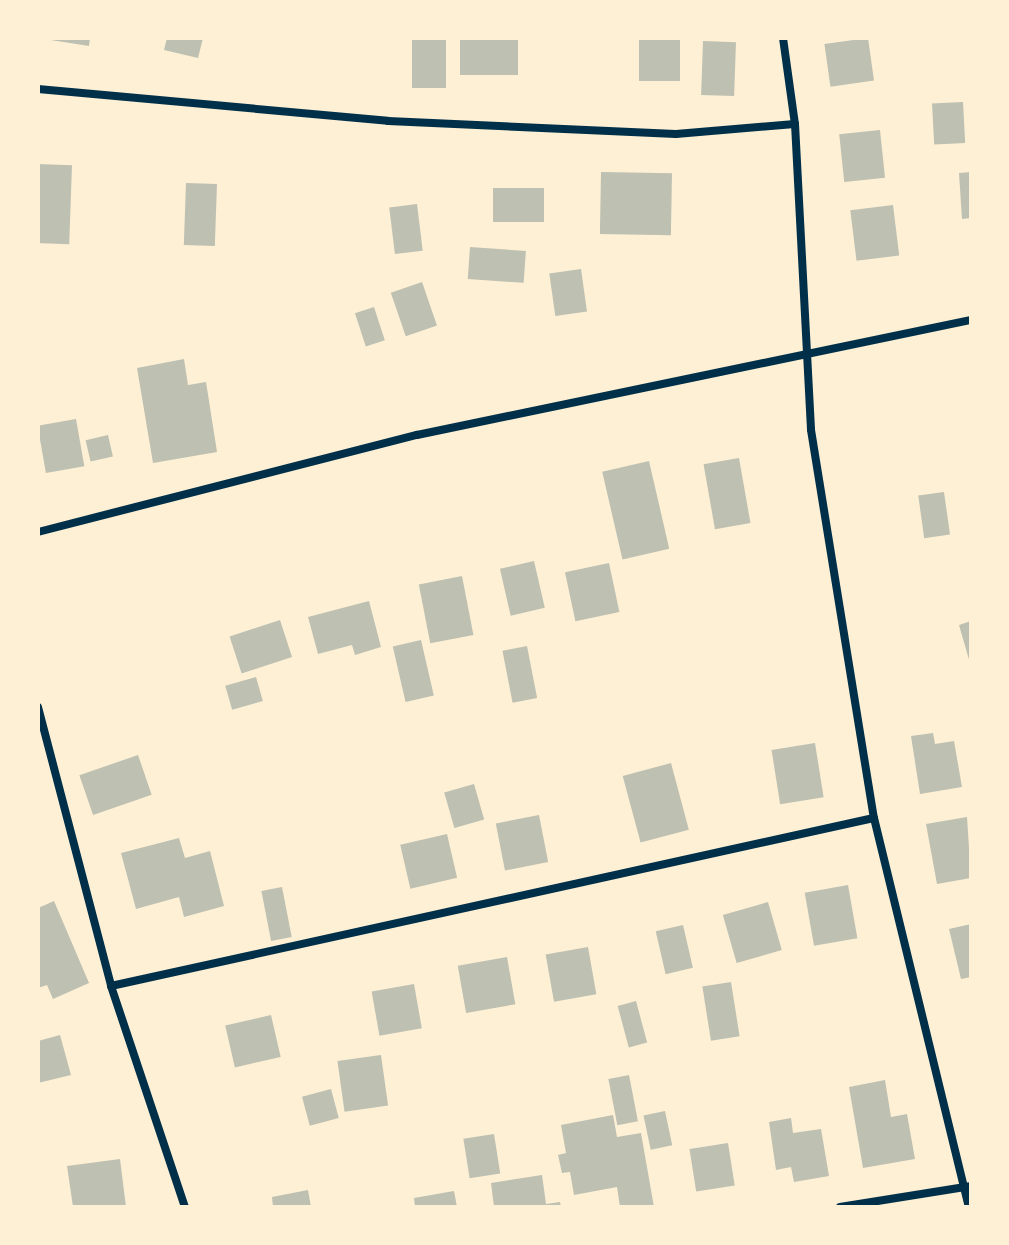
<!DOCTYPE html>
<style>
body{margin:0}
#map{position:relative;width:1009px;height:1245px;overflow:hidden;background:#fdf0d5;font-family:"Work Sans",sans-serif}
div>[style]{position:absolute}
.building>*{inset:0;background:#bec0b2;transform-origin:0 0}
.minor>*{height:8px;margin:-4px;padding:0 4px;transform-origin:4px;border-radius:4px;background:#003049}
span{translate:-50% -50%;white-space:nowrap;text-align:center;line-height:1.15;-webkit-text-stroke:6px #fdf0d5;paint-order:stroke}
.frame{position:absolute;inset:0;border:40px solid #fdf0d5;pointer-events:none}
</style>
<div id="map">
<div class="building">
<div style="clip-path:polygon(38px 38px,90px 38px,89px 46px)"></div>
<div style="clip-path:polygon(167px 38px,203px 38px,198px 58px,164px 50px)"></div>
<div style="left:412px;top:38px;width:34px;height:50px"></div>
<div style="left:460px;top:38px;width:58px;height:37px"></div>
<div style="left:639px;top:38px;width:41px;height:43px"></div>
<div style="left:868px;top:38px;width:43px;height:44px;rotate:82deg"></div>
<div style="left:703px;top:41px;width:33px;height:54px;rotate:2deg"></div>
<div style="left:963px;top:102px;width:41px;height:31px;rotate:87deg"></div>
<div style="left:880px;top:130px;width:48px;height:41px;rotate:84deg"></div>
<div style="left:38px;top:164px;width:34px;height:79px;rotate:2deg"></div>
<div style="left:601px;top:172px;width:71px;height:62px;rotate:1deg"></div>
<div style="clip-path:polygon(971px 172px,971px 218px,962px 219px,959px 173px)"></div>
<div style="left:186px;top:183px;width:31px;height:62px;rotate:2deg"></div>
<div style="left:544px;top:188px;width:34px;height:51px;rotate:90deg"></div>
<div style="left:417px;top:204px;width:47px;height:28px;rotate:83deg"></div>
<div style="left:893px;top:205px;width:51px;height:43px;rotate:83deg"></div>
<div style="left:470px;top:247px;width:56px;height:32px;rotate:4deg"></div>
<div style="left:581px;top:269px;width:43px;height:32px;rotate:82deg"></div>
<div style="left:422px;top:282px;width:46px;height:33px;rotate:71deg"></div>
<div style="left:374px;top:307px;width:35px;height:20px;rotate:72deg"></div>
<div style="clip-path:polygon(184px 359px,188px 385px,206px 382px,217px 452px,153px 463px,137px 368px)"></div>
<div style="left:76px;top:419px;width:48px;height:39px;rotate:80deg"></div>
<div style="left:108px;top:435px;width:22px;height:23px;rotate:77deg"></div>
<div style="left:739px;top:458px;width:66px;height:36px;rotate:80deg"></div>
<div style="left:649px;top:461px;width:90px;height:48px;rotate:77deg"></div>
<div style="left:944px;top:492px;width:43px;height:26px;rotate:82deg"></div>
<div style="left:534px;top:561px;width:48px;height:35px;rotate:77deg"></div>
<div style="left:609px;top:563px;width:50px;height:45px;rotate:78deg"></div>
<div style="left:462px;top:576px;width:60px;height:44px;rotate:79deg"></div>
<div style="clip-path:polygon(369px 601px,381px 647px,355px 655px,352px 645px,318px 654px,308px 617px)"></div>
<div style="left:280px;top:620px;width:39px;height:53px;rotate:72deg"></div>
<div style="clip-path:polygon(971px 621px,971px 663px,970px 663px,959px 625px)"></div>
<div style="left:421px;top:640px;width:57px;height:29px;rotate:77deg"></div>
<div style="left:527px;top:646px;width:53px;height:25px;rotate:79deg"></div>
<div style="left:256px;top:677px;width:25px;height:32px;rotate:74deg"></div>
<div style="clip-path:polygon(933px 733px,935px 744px,954px 741px,962px 787px,920px 794px,911px 736px)"></div>
<div style="left:815px;top:743px;width:55px;height:44px;rotate:81deg"></div>
<div style="left:138px;top:755px;width:42px;height:62px;rotate:71deg"></div>
<div style="left:671px;top:763px;width:69px;height:50px;rotate:75deg"></div>
<div style="left:474px;top:784px;width:37px;height:31px;rotate:74deg"></div>
<div style="left:539px;top:815px;width:48px;height:44px;rotate:79deg"></div>
<div style="clip-path:polygon(967px 817px,971px 878px,937px 884px,926px 824px)"></div>
<div style="left:447px;top:834px;width:45px;height:48px;rotate:77deg"></div>
<div style="clip-path:polygon(179px 838px,185px 858px,210px 851px,224px 906px,184px 917px,179px 897px,136px 909px,121px 853px)"></div>
<div style="left:848px;top:885px;width:54px;height:44px;rotate:80deg"></div>
<div style="left:282px;top:887px;width:51px;height:21px;rotate:79deg"></div>
<div style="clip-path:polygon(54px 901px,89px 983px,53px 999px,47px 985px,38px 988px,38px 908px)"></div>
<div style="left:768px;top:902px;width:50px;height:47px;rotate:74deg"></div>
<div style="clip-path:polygon(971px 924px,971px 977px,961px 979px,949px 929px)"></div>
<div style="left:683px;top:925px;width:44px;height:28px;rotate:77deg"></div>
<div style="left:588px;top:947px;width:48px;height:43px;rotate:80deg"></div>
<div style="left:507px;top:957px;width:48px;height:50px;rotate:80deg"></div>
<div style="left:731px;top:982px;width:55px;height:29px;rotate:81deg"></div>
<div style="left:414px;top:984px;width:45px;height:43px;rotate:80deg"></div>
<div style="left:636px;top:1001px;width:43px;height:19px;rotate:75deg"></div>
<div style="left:271px;top:1015px;width:43px;height:47px;rotate:77deg"></div>
<div style="clip-path:polygon(60px 1035px,71px 1075px,38px 1083px,38px 1041px)"></div>
<div style="left:381px;top:1055px;width:51px;height:44px;rotate:82deg"></div>
<div style="left:629px;top:1075px;width:47px;height:21px;rotate:79deg"></div>
<div style="clip-path:polygon(885px 1080px,891px 1117px,907px 1114px,915px 1159px,863px 1168px,849px 1087px)"></div>
<div style="left:331px;top:1089px;width:30px;height:30px;rotate:75deg"></div>
<div style="left:665px;top:1111px;width:35px;height:22px;rotate:78deg"></div>
<div style="clip-path:polygon(613px 1115px,617px 1137px,641px 1133px,654px 1207px,620px 1207px,617px 1187px,574px 1195px,570px 1172px,562px 1173px,558px 1155px,566px 1153px,561px 1125px)"></div>
<div style="clip-path:polygon(791px 1118px,793px 1133px,821px 1129px,829px 1176px,794px 1182px,791px 1167px,776px 1170px,769px 1122px)"></div>
<div style="left:494px;top:1134px;width:40px;height:31px;rotate:81deg"></div>
<div style="left:728px;top:1143px;width:43px;height:39px;rotate:81deg"></div>
<div style="clip-path:polygon(120px 1159px,126px 1207px,73px 1207px,67px 1166px)"></div>
<div style="clip-path:polygon(542px 1175px,546px 1204px,560px 1202px,561px 1207px,494px 1207px,491px 1183px)"></div>
<div style="clip-path:polygon(308px 1190px,311px 1207px,273px 1207px,272px 1197px)"></div>
<div style="clip-path:polygon(454px 1191px,457px 1207px,415px 1207px,414px 1198px)"></div>
</div>
<div class="minor">
<div style="left:783px;top:38px;width:87px;rotate:82.1deg"></div>
<div style="left:795px;top:124px;width:306px;rotate:87deg"></div>
<div style="left:811px;top:430px;width:393px;rotate:80.8deg"></div>
<div style="left:874px;top:818px;width:400px;rotate:76.3deg"></div>
<div style="left:38px;top:89px;width:351px;rotate:5.2deg"></div>
<div style="left:388px;top:121px;width:288px;rotate:2.6deg"></div>
<div style="left:676px;top:134px;width:119px;rotate:-4.8deg"></div>
<div style="left:38px;top:532px;width:391px;rotate:-14.4deg"></div>
<div style="left:417px;top:435px;width:566px;rotate:-11.73deg"></div>
<div style="left:38px;top:707px;width:288px;rotate:75.3deg"></div>
<div style="left:111px;top:986px;width:233px;rotate:71.5deg"></div>
<div style="left:111px;top:986px;width:781px;rotate:-12.42deg"></div>
<div style="left:840px;top:1207px;width:133px;rotate:-9.1deg"></div>
</div>
<div class="frame"></div>
</div>
